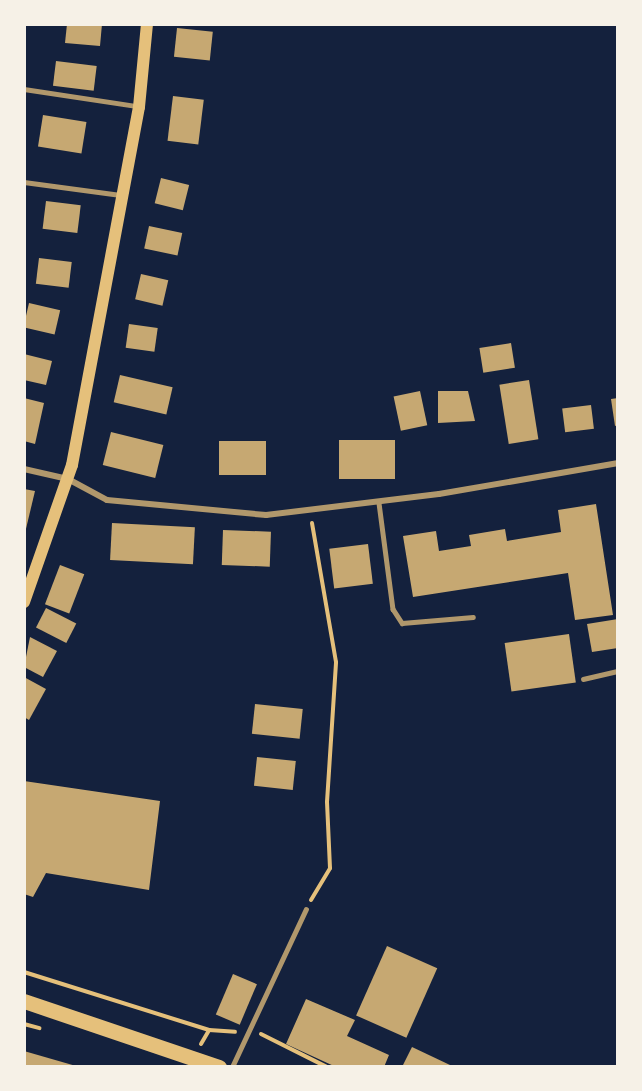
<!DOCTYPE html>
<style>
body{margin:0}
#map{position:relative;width:642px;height:1091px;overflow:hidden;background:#14213d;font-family:Barlow,sans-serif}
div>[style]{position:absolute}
.building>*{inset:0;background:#c6a872;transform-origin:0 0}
.path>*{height:4px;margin:-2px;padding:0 2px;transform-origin:2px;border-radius:2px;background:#e5c07b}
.service>*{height:4.5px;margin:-2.25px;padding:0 2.25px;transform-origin:2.25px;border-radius:2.25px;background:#b1986c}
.minor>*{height:6px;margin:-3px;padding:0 3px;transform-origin:3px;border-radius:3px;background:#b1986c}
.secondary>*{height:12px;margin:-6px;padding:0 6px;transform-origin:6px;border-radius:6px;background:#e5c07b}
.primary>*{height:15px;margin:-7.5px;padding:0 7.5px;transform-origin:7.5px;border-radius:7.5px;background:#e5c07b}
span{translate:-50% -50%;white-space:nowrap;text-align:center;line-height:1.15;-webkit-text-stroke:4.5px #f6f1e7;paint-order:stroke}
.frame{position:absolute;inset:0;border:26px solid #f6f1e7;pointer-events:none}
</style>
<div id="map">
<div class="building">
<div style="clip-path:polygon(67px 24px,102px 24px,100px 46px,65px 43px)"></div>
<div style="left:177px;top:28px;width:36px;height:29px;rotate:6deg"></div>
<div style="left:56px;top:61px;width:41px;height:25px;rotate:7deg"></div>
<div style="left:173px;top:96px;width:31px;height:45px;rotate:7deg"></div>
<div style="left:43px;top:115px;width:44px;height:32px;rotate:9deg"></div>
<div style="left:161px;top:178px;width:29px;height:26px;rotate:14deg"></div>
<div style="left:46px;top:201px;width:35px;height:28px;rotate:7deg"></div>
<div style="left:149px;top:226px;width:34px;height:23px;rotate:12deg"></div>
<div style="left:39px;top:258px;width:33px;height:26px;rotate:7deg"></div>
<div style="left:141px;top:274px;width:28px;height:26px;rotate:13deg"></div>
<div style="left:29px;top:303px;width:32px;height:25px;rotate:13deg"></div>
<div style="left:129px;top:324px;width:29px;height:24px;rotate:8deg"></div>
<div style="left:511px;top:343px;width:25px;height:32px;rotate:81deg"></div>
<div style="clip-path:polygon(24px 354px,52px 361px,46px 385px,24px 380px)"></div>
<div style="left:120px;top:375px;width:54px;height:28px;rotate:13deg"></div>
<div style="left:529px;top:380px;width:60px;height:30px;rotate:81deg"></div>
<div style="left:420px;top:391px;width:35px;height:27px;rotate:78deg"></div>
<div style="clip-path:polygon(438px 391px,468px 391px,475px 421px,438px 423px)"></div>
<div style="clip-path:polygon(24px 398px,44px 403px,35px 444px,24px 441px)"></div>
<div style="clip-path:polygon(618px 398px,618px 425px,615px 426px,611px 399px)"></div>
<div style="left:591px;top:405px;width:24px;height:29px;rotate:83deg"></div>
<div style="left:111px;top:432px;width:54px;height:34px;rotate:14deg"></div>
<div style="left:339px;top:440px;width:56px;height:39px"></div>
<div style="left:219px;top:441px;width:47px;height:34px"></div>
<div style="clip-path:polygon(24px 489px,35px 491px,25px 533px,24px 533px)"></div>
<div style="clip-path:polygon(596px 504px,613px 615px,575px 620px,568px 573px,413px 597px,403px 536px,436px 531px,439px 551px,471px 546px,469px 535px,505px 529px,507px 541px,561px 532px,558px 510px)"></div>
<div style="left:112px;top:523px;width:83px;height:37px;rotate:3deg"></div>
<div style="left:223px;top:530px;width:48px;height:35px;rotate:2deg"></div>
<div style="left:368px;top:544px;width:40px;height:39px;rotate:83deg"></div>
<div style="left:60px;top:565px;width:26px;height:42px;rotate:21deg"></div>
<div style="left:46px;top:608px;width:34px;height:22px;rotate:27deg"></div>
<div style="clip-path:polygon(618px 619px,618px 648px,592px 652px,587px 624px)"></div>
<div style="left:569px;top:634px;width:49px;height:65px;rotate:82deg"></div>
<div style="clip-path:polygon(30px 637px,57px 651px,43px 677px,24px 667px)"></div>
<div style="clip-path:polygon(24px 677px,46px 689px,29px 720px,24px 717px)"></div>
<div style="left:255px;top:704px;width:48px;height:30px;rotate:6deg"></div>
<div style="left:257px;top:757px;width:39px;height:29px;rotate:6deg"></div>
<div style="clip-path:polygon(24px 781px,160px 801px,149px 890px,46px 873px,33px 897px,24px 894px)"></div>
<div style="left:387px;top:946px;width:55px;height:76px;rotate:24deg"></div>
<div style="left:233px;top:974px;width:26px;height:44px;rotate:23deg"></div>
<div style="clip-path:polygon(306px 999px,355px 1020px,347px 1036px,389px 1055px,384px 1067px,336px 1067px,286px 1044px)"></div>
<div style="clip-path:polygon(412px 1047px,450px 1065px,449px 1067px,402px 1067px)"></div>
<div style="clip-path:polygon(24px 1051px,76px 1066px,76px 1067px,24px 1067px)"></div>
</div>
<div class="path">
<div style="left:311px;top:900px;width:37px;rotate:-59deg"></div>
<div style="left:330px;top:868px;width:66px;rotate:-92.6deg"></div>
<div style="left:327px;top:802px;width:140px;rotate:-86.3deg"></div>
<div style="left:336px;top:662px;width:141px;rotate:-99.8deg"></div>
<div style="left:24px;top:972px;width:194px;rotate:17.4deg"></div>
<div style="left:24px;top:1024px;width:16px;rotate:15deg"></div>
<div style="left:261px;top:1034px;width:74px;rotate:26.6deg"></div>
<div style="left:201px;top:1044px;width:16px;rotate:-60deg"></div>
<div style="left:209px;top:1030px;width:26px;rotate:4deg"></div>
</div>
<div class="service">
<div style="left:24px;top:89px;width:114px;rotate:8.6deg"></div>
<div style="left:24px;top:182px;width:99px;rotate:7.6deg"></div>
<div style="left:379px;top:503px;width:107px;rotate:82.5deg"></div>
<div style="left:393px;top:609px;width:17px;rotate:57deg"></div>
<div style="left:402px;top:623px;width:71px;rotate:-4.8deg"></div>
<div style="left:583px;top:679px;width:36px;rotate:-13deg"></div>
<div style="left:232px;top:1067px;width:174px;rotate:-64.9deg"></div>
</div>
<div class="minor">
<div style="left:24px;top:469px;width:45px;rotate:12.8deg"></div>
<div style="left:68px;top:479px;width:44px;rotate:28.3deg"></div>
<div style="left:107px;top:500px;width:160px;rotate:5.4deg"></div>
<div style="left:266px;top:515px;width:174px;rotate:-6.9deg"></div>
<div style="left:439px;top:494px;width:182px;rotate:-9.8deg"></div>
</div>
<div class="secondary">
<div style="left:24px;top:602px;width:145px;rotate:-70.7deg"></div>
<div style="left:72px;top:465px;width:364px;rotate:-79.4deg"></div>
<div style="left:139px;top:107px;width:83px;rotate:-84.5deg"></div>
</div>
<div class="primary">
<div style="left:24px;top:1001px;width:206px;rotate:18.7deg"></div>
</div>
<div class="frame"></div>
</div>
